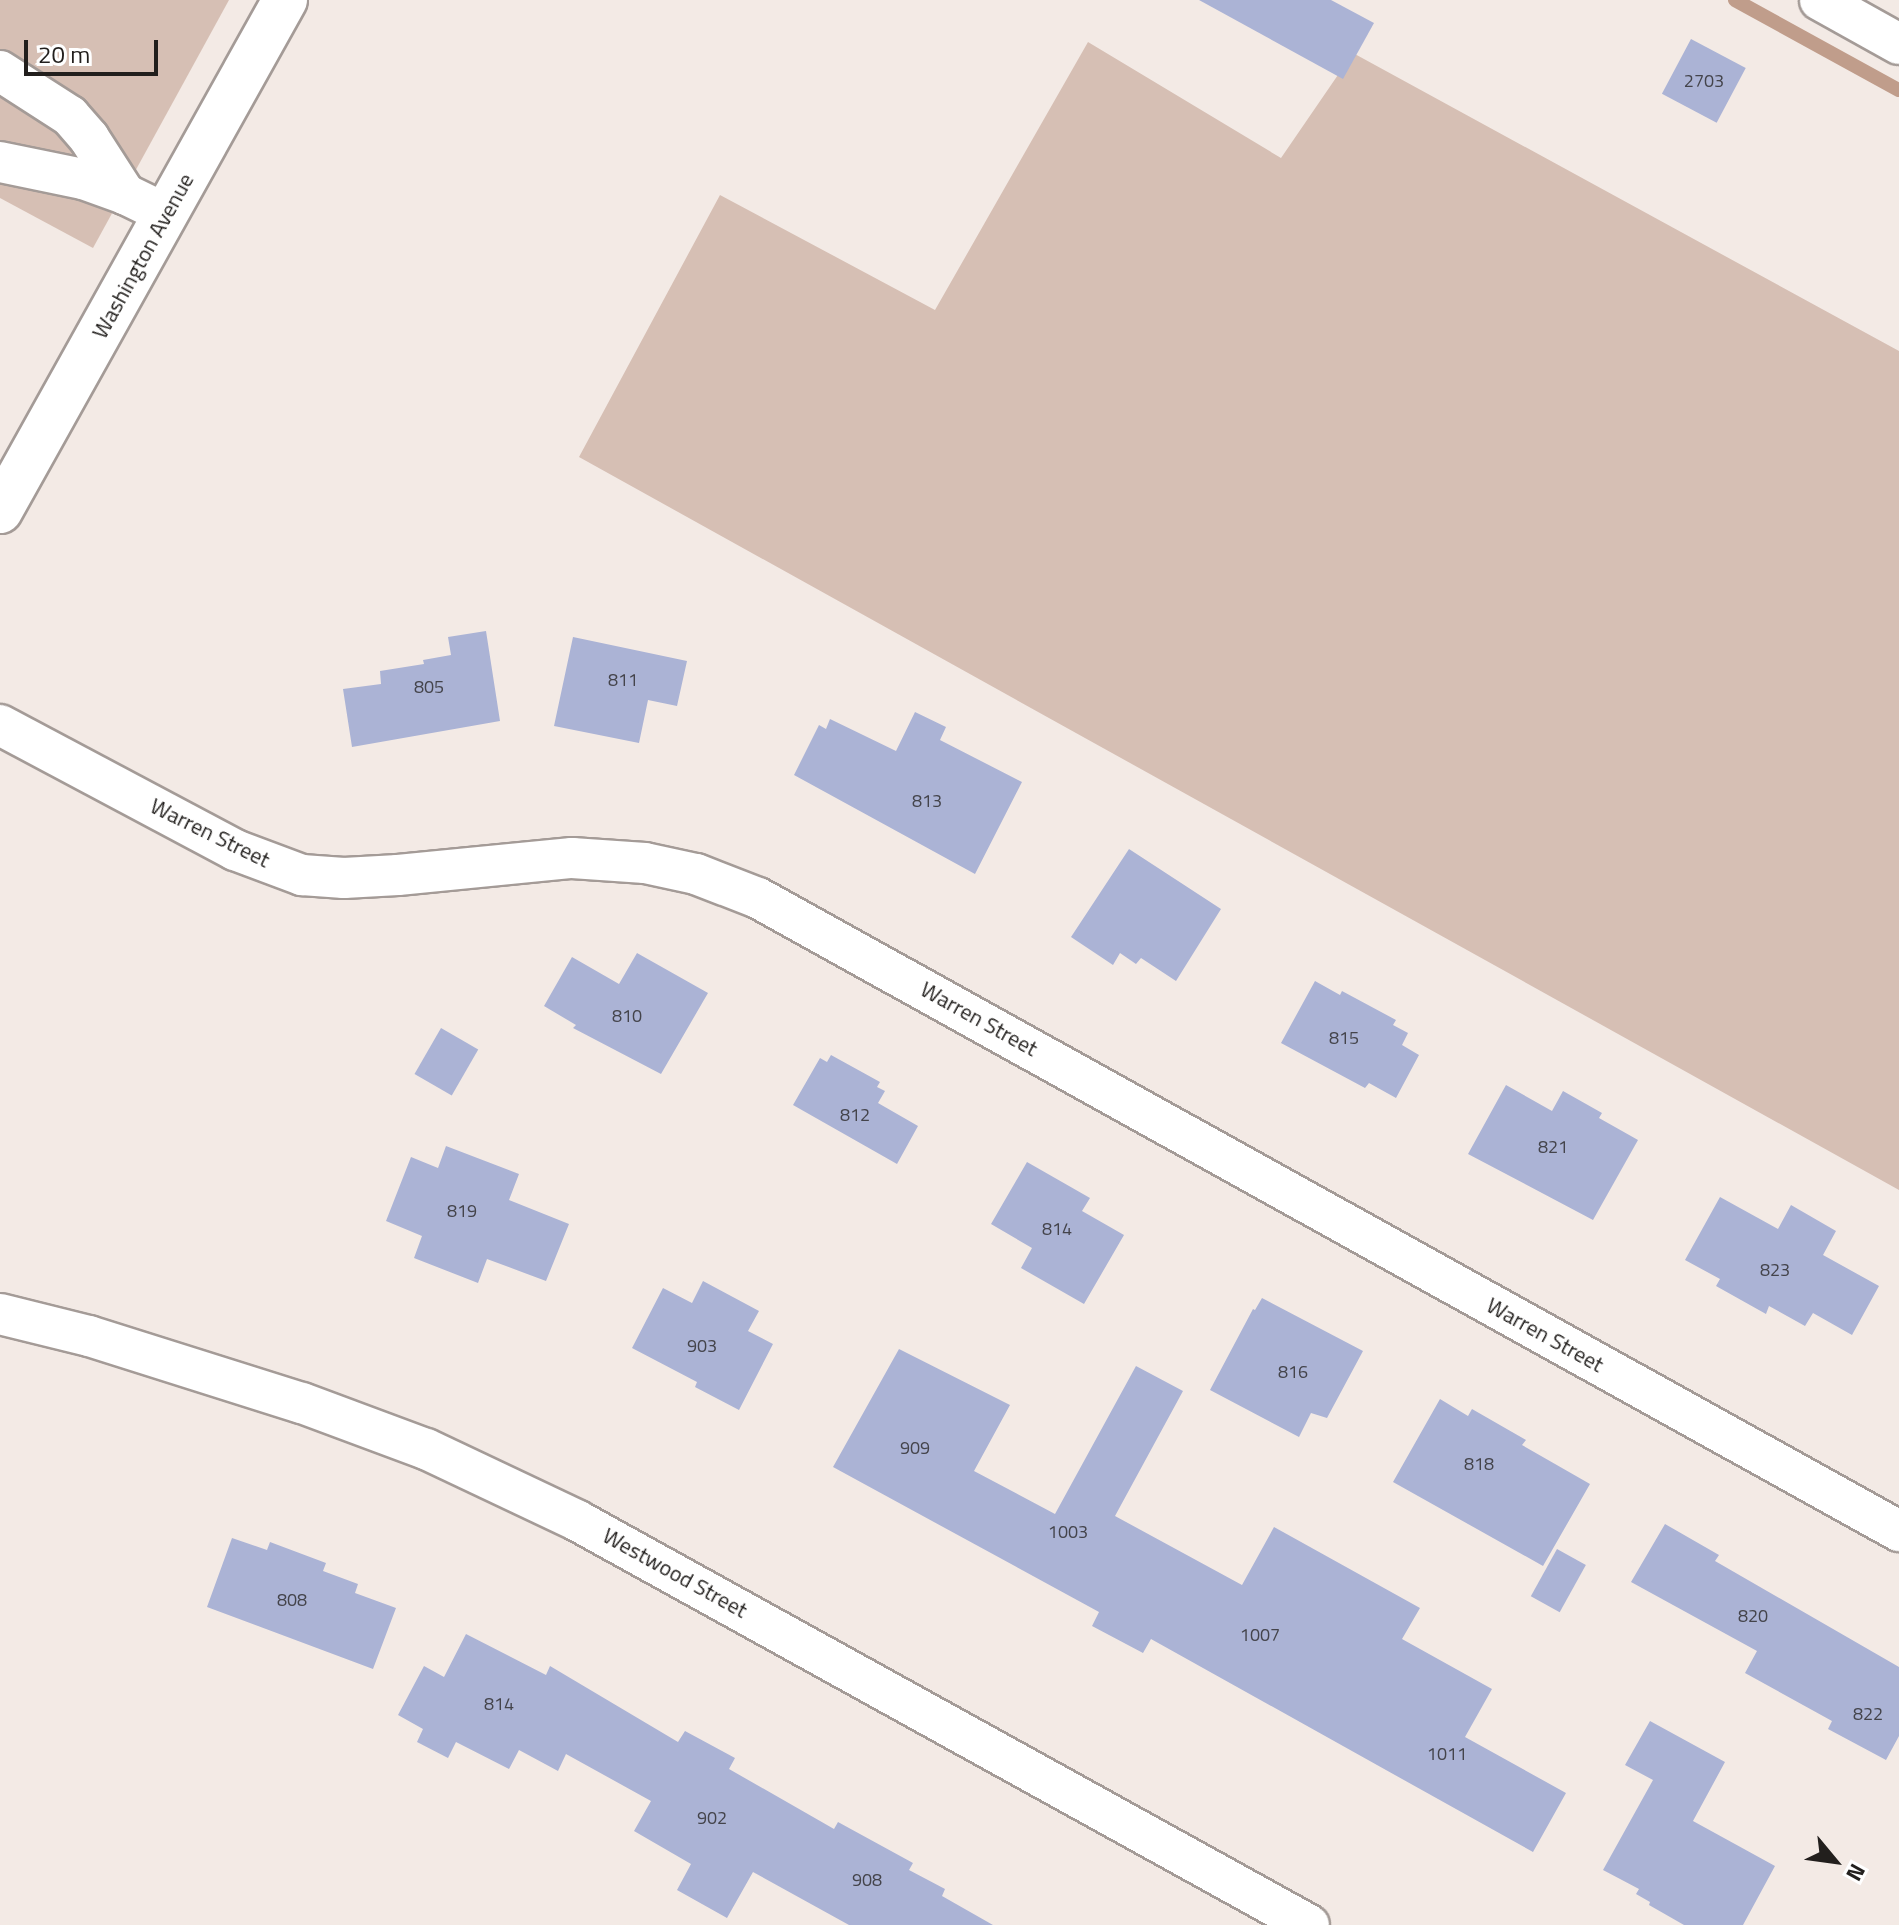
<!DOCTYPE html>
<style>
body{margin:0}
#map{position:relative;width:1899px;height:1925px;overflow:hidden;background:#f3eae5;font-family:"Titillium Web",sans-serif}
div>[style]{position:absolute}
.green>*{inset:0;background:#d6bfb4}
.stream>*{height:14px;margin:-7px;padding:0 7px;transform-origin:7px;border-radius:7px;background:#c09d8b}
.building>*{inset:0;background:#abb3d5;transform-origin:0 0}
.roads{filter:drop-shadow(2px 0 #a49b97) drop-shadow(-2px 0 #a49b97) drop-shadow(0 2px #a49b97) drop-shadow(0 -2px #a49b97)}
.street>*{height:40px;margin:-20px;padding:0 20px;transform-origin:20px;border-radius:20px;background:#fff}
.secondary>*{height:44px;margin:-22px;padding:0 22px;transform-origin:22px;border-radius:22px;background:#fff}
span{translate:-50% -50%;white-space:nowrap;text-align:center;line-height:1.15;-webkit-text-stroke:6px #fff;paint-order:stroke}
.number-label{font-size:18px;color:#44444b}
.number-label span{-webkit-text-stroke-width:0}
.street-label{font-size:22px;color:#221f1d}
.north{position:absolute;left:1795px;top:1821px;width:80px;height:80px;-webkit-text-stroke:6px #fff;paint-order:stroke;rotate:119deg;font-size:22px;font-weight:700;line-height:32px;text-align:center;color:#221f1d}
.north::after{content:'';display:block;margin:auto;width:28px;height:36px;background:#221f1d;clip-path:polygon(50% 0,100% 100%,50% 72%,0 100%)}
.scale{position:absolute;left:24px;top:40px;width:134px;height:36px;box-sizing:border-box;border:4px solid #221f1d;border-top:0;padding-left:10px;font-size:24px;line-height:28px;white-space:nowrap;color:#221f1d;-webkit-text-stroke:6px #fff;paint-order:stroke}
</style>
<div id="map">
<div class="green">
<div style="clip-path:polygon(0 0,229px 0,93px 248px,0 198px)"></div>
<div style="clip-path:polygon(1088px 42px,1281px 158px,1353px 53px,1899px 351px,1899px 1190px,579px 457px,720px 195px,935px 310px)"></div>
</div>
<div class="stream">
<div style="left:1735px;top:0;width:187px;rotate:28.8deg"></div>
</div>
<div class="building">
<div style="clip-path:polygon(1199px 0,1331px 0,1374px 23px,1343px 79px)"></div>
<div style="left:1691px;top:39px;width:62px;height:62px;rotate:28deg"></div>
<div style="clip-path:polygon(486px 631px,500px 721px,352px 747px,343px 689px,381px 684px,380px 671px,424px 664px,423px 660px,451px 655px,448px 637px)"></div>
<div style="clip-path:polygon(573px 637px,687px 661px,677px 706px,648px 700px,639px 743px,554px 726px)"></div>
<div style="clip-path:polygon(915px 712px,946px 727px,940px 740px,1022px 782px,975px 874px,794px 775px,819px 725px,826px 729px,830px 719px,896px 751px)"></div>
<div style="clip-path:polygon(1129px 849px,1221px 909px,1176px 981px,1141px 958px,1136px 964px,1120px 953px,1113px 965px,1071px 937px)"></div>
<div style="clip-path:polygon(637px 953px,708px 993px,661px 1074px,573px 1028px,576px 1025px,544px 1006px,572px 957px,619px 984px)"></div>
<div style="clip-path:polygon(1315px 981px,1340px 995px,1342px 991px,1396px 1020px,1393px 1025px,1408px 1033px,1402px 1045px,1419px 1055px,1396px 1098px,1369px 1083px,1365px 1088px,1281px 1043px)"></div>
<div style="left:441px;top:1028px;width:43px;height:53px;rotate:30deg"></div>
<div style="clip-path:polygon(831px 1055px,880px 1082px,877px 1087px,885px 1091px,878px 1103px,918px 1126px,897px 1164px,793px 1105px,820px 1058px,827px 1062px)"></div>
<div style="clip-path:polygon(1506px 1085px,1552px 1111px,1563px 1091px,1602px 1113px,1599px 1118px,1638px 1140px,1593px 1220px,1468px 1154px)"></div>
<div style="clip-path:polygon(446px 1146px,519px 1174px,509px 1200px,569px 1224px,546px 1281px,487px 1259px,478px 1283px,414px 1258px,422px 1236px,386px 1221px,411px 1157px,438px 1168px)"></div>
<div style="clip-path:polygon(1027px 1162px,1090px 1198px,1082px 1211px,1124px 1235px,1084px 1304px,1021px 1268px,1032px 1248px,991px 1224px)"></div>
<div style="clip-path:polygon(1720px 1197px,1778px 1229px,1791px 1205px,1836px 1231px,1823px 1255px,1879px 1286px,1852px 1335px,1813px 1313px,1805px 1326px,1769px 1306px,1766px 1314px,1716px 1286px,1720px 1279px,1685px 1260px)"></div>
<div style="clip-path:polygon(703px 1281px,759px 1311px,748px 1331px,773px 1344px,739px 1410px,695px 1387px,697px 1382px,632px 1348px,663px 1288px,692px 1303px)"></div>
<div style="clip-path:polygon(1262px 1298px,1363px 1351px,1327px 1418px,1311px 1413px,1299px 1437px,1210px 1390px,1253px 1309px,1255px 1310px)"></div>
<div style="clip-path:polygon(899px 1349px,1010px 1405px,974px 1471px,1055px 1514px,1136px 1366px,1183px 1391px,1115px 1516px,1242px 1585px,1274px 1527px,1420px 1608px,1402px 1639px,1492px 1689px,1465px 1737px,1566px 1793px,1533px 1852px,1151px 1639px,1143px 1653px,1092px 1626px,1099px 1612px,833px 1467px)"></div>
<div style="clip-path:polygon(1440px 1399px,1468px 1416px,1472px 1409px,1526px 1440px,1522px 1445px,1590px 1484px,1543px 1566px,1393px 1482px)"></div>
<div style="clip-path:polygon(1665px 1524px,1719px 1555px,1715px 1561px,1899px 1667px,1899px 1736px,1886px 1760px,1828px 1729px,1832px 1721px,1745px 1673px,1757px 1651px,1631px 1582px)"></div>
<div style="clip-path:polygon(232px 1538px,267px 1550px,270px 1542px,326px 1563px,323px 1571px,358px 1584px,355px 1593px,396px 1608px,373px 1669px,207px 1607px)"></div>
<div style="left:1557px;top:1549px;width:33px;height:54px;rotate:29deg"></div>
<div style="clip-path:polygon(466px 1634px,546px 1675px,550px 1666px,678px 1742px,685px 1731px,735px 1758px,729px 1769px,834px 1829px,838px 1822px,913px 1863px,909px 1870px,945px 1889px,942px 1896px,993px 1925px,849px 1925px,753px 1872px,727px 1918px,677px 1890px,691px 1864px,634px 1831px,651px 1801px,566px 1754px,558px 1771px,519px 1750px,509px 1769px,456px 1742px,448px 1758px,417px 1742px,423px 1729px,398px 1715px,424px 1666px,444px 1677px)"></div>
<div style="clip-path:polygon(1650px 1721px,1725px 1762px,1693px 1821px,1775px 1866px,1743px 1925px,1684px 1925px,1649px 1905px,1650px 1902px,1636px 1894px,1639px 1889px,1603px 1870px,1653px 1780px,1625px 1765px)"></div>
</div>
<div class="roads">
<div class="street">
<div style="left:1820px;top:0;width:90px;rotate:29.1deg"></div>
<div style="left:0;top:71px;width:83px;rotate:32.7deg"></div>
<div style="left:70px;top:116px;width:29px;rotate:49deg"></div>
<div style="left:89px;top:138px;width:67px;rotate:57.3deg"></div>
<div style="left:125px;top:194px;width:46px;rotate:26deg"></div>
<div style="left:0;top:162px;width:85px;rotate:11.6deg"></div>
<div style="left:83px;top:179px;width:45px;rotate:19.7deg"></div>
<div style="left:0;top:725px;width:266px;rotate:28deg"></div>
<div style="left:235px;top:850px;width:72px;rotate:20.5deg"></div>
<div style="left:302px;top:875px;width:42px;rotate:4.1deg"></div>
<div style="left:344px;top:878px;width:54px;rotate:-3.2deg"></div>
<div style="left:398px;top:875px;width:175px;rotate:-5.6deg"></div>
<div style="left:572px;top:858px;width:73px;rotate:3.9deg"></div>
<div style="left:645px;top:863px;width:52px;rotate:12.2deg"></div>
<div style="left:696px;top:874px;width:66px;rotate:21.2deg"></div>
<div style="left:758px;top:898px;width:1305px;rotate:29.02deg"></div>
<div style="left:0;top:1314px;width:92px;rotate:13.9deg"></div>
<div style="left:89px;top:1336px;width:223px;rotate:17.5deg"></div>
<div style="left:302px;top:1403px;width:132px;rotate:20.4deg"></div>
<div style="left:426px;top:1449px;width:168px;rotate:25.3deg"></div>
<div style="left:578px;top:1521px;width:835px;rotate:28.93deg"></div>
</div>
<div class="secondary">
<div style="left:0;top:511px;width:585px;rotate:-60.85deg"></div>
</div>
</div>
<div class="number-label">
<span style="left:1704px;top:81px">2703</span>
<span style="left:623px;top:680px">811</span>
<span style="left:429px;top:687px">805</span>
<span style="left:927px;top:801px">813</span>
<span style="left:627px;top:1016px">810</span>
<span style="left:1344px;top:1038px">815</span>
<span style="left:855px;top:1115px">812</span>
<span style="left:1553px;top:1147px">821</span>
<span style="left:462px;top:1211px">819</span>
<span style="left:1057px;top:1229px">814</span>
<span style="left:1775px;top:1270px">823</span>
<span style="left:702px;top:1346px">903</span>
<span style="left:1293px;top:1372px">816</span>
<span style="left:915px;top:1448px">909</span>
<span style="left:1479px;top:1464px">818</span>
<span style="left:1068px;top:1532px">1003</span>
<span style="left:292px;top:1600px">808</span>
<span style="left:1753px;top:1616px">820</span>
<span style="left:1260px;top:1635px">1007</span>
<span style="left:499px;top:1704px">814</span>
<span style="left:1868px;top:1714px">822</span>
<span style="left:1447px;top:1754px">1011</span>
<span style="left:712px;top:1818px">902</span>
<span style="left:867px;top:1880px">908</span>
</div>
<div class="street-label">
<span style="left:143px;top:256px;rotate:-61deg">Washington Avenue</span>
<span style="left:210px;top:833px;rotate:26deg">Warren Street</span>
<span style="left:979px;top:1019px;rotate:29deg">Warren Street</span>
<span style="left:1545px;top:1335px;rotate:29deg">Warren Street</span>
<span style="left:675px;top:1573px;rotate:29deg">Westwood Street</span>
</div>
<div class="north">N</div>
<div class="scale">20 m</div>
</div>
